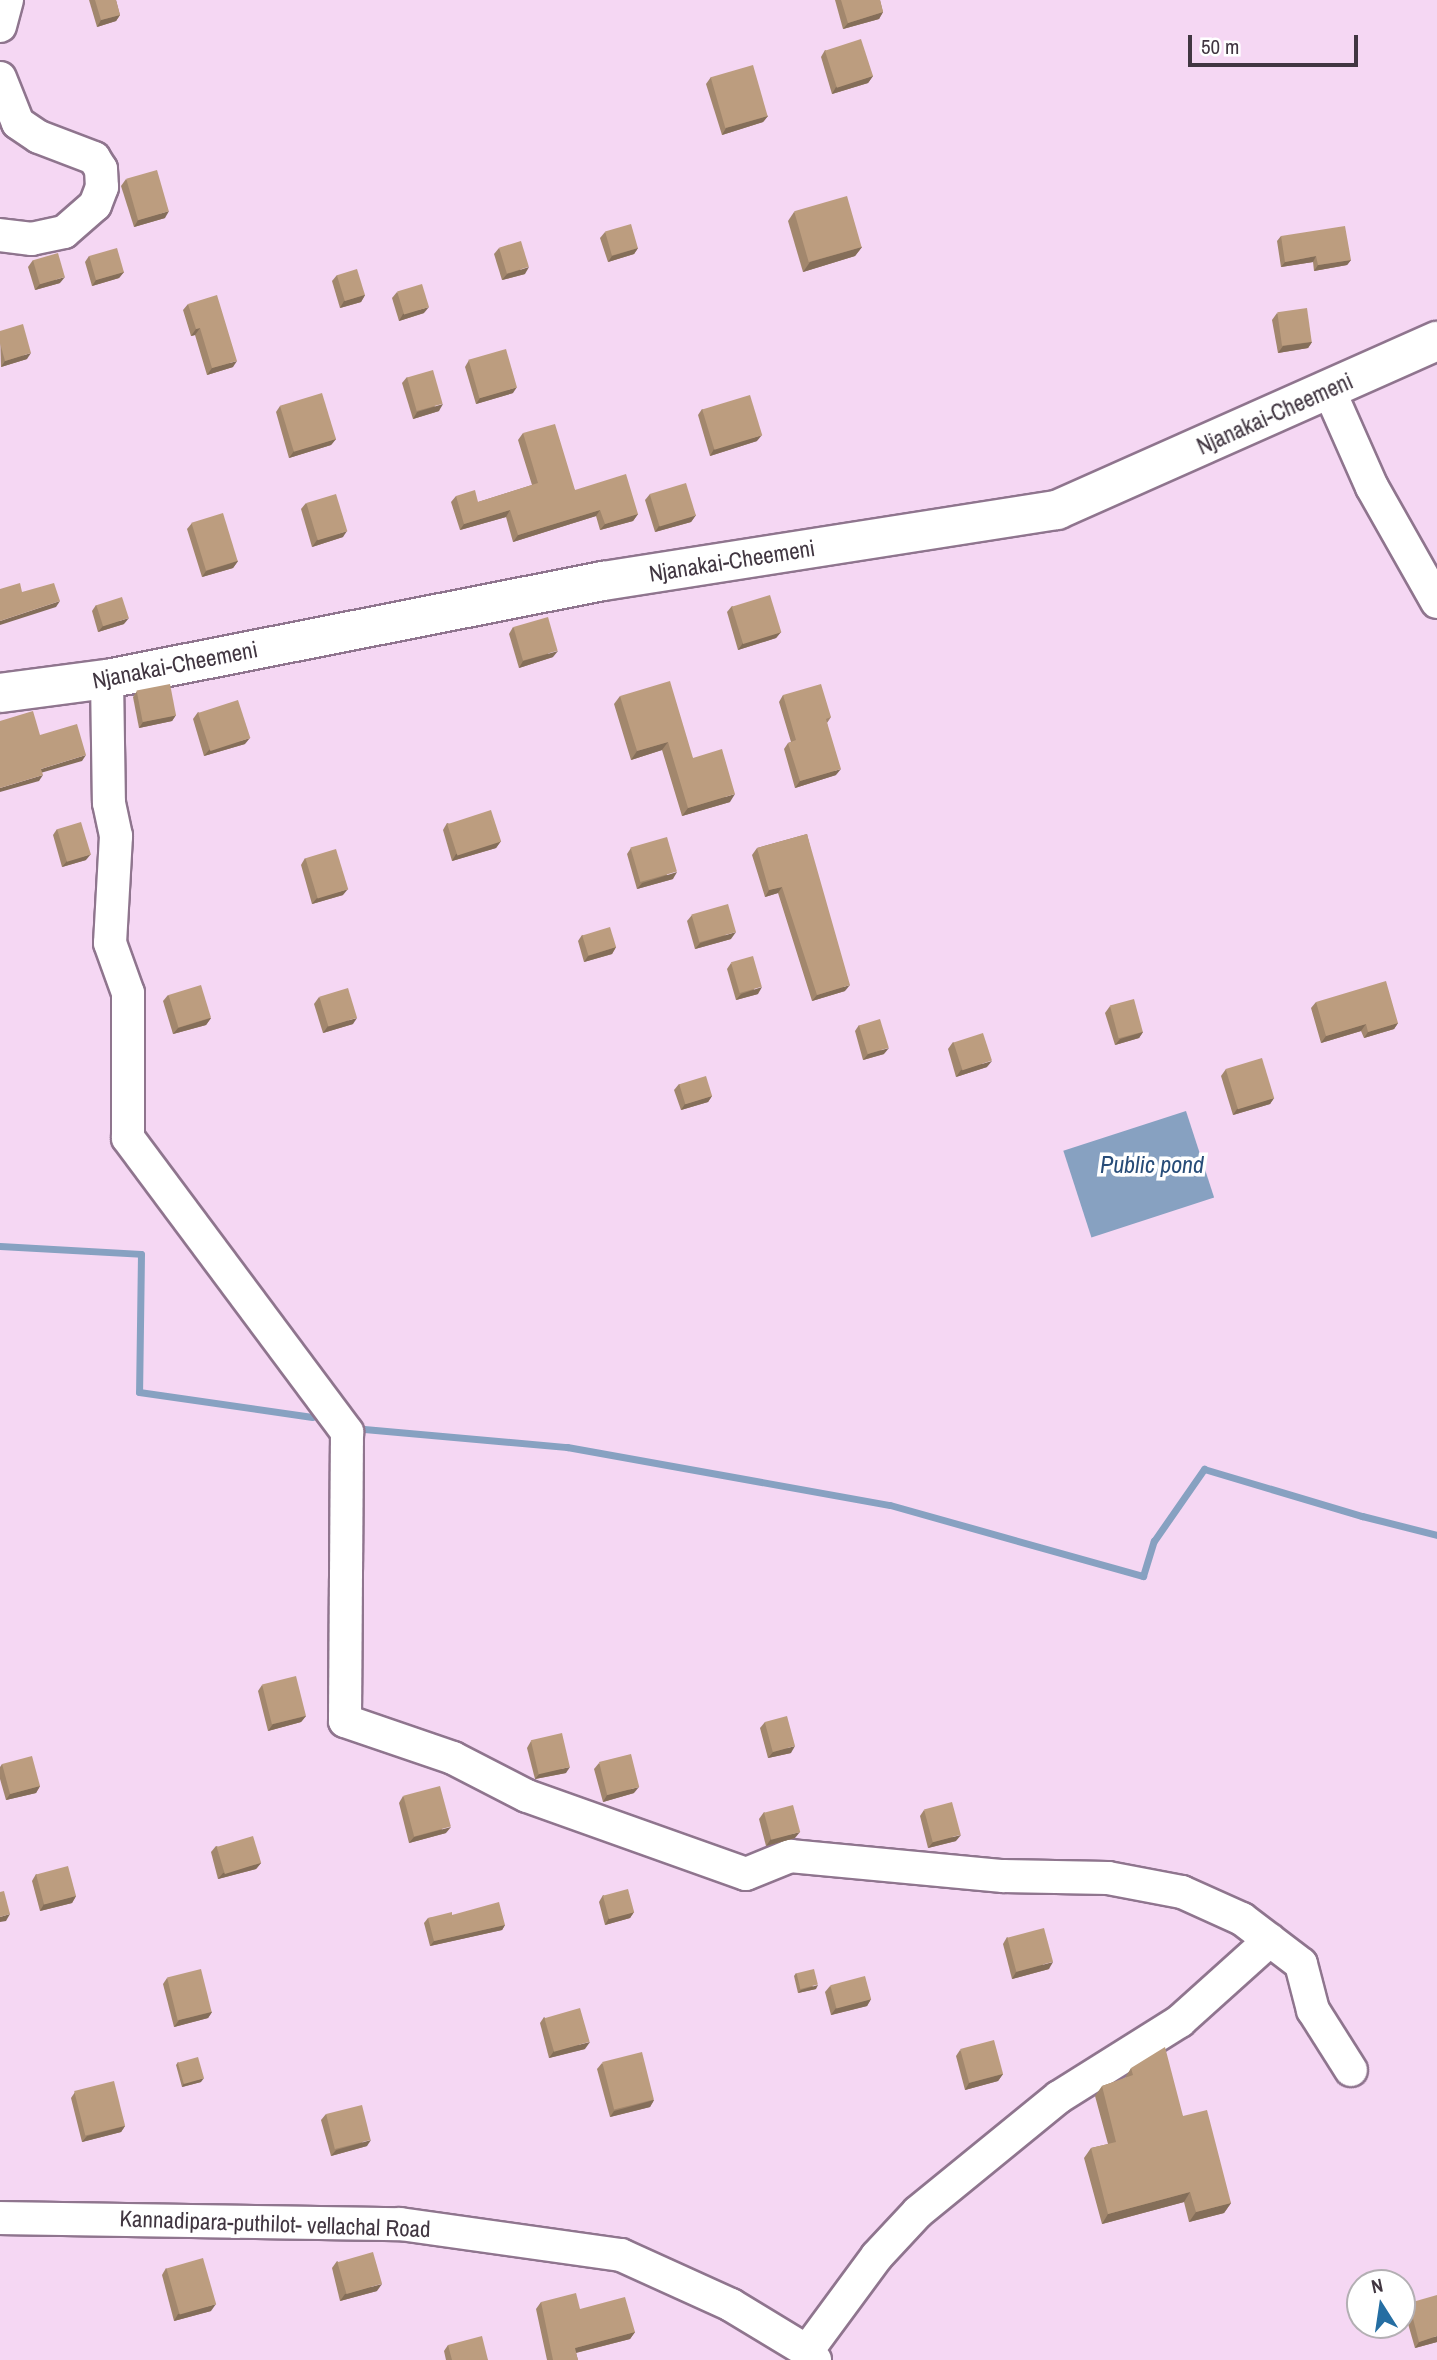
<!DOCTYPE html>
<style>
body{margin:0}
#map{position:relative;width:1437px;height:2360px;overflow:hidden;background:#f5d7f3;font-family:"Archivo Narrow",sans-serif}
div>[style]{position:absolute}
.water>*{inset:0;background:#87a1c1;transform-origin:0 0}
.stream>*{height:7px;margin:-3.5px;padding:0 3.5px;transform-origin:3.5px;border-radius:3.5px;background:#87a1c1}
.roads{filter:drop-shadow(2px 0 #8f758e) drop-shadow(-2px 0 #8f758e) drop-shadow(0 2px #8f758e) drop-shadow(0 -2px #8f758e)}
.minor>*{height:32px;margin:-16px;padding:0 16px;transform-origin:16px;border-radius:16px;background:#fff}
.major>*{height:38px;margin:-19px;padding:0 19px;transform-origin:19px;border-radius:19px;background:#fff}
.wall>*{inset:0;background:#a2876d}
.shaded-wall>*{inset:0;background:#846e59}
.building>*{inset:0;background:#bc9d7f;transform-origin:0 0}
span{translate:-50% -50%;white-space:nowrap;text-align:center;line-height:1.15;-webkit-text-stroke:7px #fff;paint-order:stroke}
.street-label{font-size:23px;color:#413641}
.water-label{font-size:24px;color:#274c78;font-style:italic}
.north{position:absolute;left:1346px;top:2269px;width:70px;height:70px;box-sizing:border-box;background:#fff;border:2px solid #b3afb3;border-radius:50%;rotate:348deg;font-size:19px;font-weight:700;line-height:28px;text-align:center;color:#413641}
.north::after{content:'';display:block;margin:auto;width:24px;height:32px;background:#256ea2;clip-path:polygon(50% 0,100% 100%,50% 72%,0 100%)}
.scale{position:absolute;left:1188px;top:35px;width:170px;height:32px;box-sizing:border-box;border:4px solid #413641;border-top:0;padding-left:9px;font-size:21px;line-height:24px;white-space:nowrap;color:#413641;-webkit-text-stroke:5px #fff;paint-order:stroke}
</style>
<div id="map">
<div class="water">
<div style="left:1186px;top:1111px;width:91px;height:129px;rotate:72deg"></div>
</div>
<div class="stream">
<div style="left:0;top:1246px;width:141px;rotate:3.2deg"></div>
<div style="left:141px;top:1254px;width:138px;rotate:90.8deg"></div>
<div style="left:139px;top:1392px;width:175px;rotate:8.2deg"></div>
<div style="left:364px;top:1429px;width:204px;rotate:5.1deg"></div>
<div style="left:567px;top:1447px;width:328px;rotate:10.2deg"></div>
<div style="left:890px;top:1505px;width:263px;rotate:15.7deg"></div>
<div style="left:1143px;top:1576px;width:37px;rotate:-73deg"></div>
<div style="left:1154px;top:1541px;width:88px;rotate:-55.2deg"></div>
<div style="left:1204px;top:1469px;width:165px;rotate:16.6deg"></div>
<div style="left:1362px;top:1516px;width:77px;rotate:14.2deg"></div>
</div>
<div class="roads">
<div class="minor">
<div style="left:0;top:26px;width:27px;rotate:-75deg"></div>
<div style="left:0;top:78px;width:48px;rotate:68.2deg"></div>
<div style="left:18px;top:123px;width:25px;rotate:34deg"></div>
<div style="left:39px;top:137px;width:59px;rotate:20.9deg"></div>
<div style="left:94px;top:158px;width:13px;rotate:58deg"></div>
<div style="left:101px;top:169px;width:18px;rotate:87deg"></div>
<div style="left:102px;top:187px;width:19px;rotate:111deg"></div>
<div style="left:95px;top:205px;width:41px;rotate:138.9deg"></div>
<div style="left:64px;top:232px;width:33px;rotate:168deg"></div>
<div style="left:32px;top:239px;width:32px;rotate:-173deg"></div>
<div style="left:1329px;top:390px;width:106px;rotate:66.1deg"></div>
<div style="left:1372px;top:487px;width:132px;rotate:60.5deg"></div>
<div style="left:107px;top:679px;width:124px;rotate:89.1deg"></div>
<div style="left:109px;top:803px;width:34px;rotate:78deg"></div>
<div style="left:116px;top:836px;width:107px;rotate:93.2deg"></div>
<div style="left:110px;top:943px;width:53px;rotate:70.2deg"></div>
<div style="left:128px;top:993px;width:145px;rotate:90deg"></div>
<div style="left:128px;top:1138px;width:367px;rotate:53.3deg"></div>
<div style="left:347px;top:1432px;width:289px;rotate:90.4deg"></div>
<div style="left:345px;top:1721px;width:114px;rotate:18.9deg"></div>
<div style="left:453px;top:1758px;width:83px;rotate:27.2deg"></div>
<div style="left:527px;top:1796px;width:232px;rotate:19.6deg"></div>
<div style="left:746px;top:1874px;width:48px;rotate:-22.2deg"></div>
<div style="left:790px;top:1856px;width:214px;rotate:5.4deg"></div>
<div style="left:1003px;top:1876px;width:105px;rotate:1.1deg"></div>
<div style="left:1108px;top:1878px;width:75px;rotate:10.7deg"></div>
<div style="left:1182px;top:1892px;width:66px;rotate:24.2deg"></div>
<div style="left:1242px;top:1919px;width:74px;rotate:37.3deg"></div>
<div style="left:1301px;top:1964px;width:48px;rotate:75.4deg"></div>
<div style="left:1313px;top:2010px;width:71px;rotate:57.7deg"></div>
<div style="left:0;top:2218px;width:400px;rotate:0.9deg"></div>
<div style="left:400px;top:2224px;width:223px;rotate:8deg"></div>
<div style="left:621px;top:2255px;width:121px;rotate:24.4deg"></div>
<div style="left:731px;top:2305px;width:89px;rotate:31.2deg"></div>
<div style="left:807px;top:2351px;width:12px;rotate:48deg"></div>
<div style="left:807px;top:2351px;width:118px;rotate:-53.6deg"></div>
<div style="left:877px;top:2256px;width:60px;rotate:-47deg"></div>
<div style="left:918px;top:2212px;width:182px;rotate:-39.2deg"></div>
<div style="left:1059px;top:2097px;width:143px;rotate:-32.1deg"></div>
<div style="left:1180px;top:2021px;width:121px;rotate:-42deg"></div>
</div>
<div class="major">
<div style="left:0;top:693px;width:108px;rotate:-7.5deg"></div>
<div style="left:107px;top:679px;width:506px;rotate:-11.18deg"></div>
<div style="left:603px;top:581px;width:460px;rotate:-8.9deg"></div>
<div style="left:1057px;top:510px;width:416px;rotate:-24deg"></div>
</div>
</div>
<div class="wall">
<div style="clip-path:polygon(89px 0,116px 0,120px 15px,116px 21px,97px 27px)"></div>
<div style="clip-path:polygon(835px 0,880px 0,883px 12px,879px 19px,843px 29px)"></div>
<div style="clip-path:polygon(825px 50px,873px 76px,868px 83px,832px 94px,821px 57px)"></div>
<div style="clip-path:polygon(711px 77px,768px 116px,763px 122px,722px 135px,706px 84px)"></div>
<div style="clip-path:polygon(126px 179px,165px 218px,134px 227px,121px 186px)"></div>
<div style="clip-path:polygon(794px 212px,862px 247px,855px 256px,803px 272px,788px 221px)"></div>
<div style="clip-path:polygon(605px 232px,638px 248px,634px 254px,608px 262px,600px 238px)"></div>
<div style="clip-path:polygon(1281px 236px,1351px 260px,1347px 265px,1314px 271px,1313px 262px,1281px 267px,1277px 241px)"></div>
<div style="clip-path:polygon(499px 248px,525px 274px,502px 280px,494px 254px)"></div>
<div style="clip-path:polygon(89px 256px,124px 272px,119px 278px,92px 286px,85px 262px)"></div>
<div style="clip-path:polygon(33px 260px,60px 283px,35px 290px,28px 267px)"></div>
<div style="clip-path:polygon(337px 275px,365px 295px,361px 302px,340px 308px,332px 281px)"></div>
<div style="clip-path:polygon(397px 292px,424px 313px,399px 321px,392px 298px)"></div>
<div style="clip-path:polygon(188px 304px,233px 367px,207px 375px,195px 335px,191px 336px,183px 310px)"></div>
<div style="clip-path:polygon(1277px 313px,1312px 342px,1308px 348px,1278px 353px,1272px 320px)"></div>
<div style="clip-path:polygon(0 331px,27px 359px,1px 367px)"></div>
<div style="clip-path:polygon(469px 360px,513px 393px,476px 404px,465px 367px)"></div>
<div style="clip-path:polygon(407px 377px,439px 411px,413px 419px,402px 383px)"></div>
<div style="clip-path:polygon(280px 406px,336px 439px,331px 445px,289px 458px,276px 412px)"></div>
<div style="clip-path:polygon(702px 409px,757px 441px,710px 456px,698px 415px)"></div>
<div style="clip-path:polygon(523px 433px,575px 490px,638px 514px,633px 521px,600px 530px,596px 516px,513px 542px,506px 517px,460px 530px,451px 502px,456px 496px,478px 502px,532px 485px,518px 440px)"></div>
<div style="clip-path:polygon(650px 494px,696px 515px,691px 522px,655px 532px,645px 500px)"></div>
<div style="clip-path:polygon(306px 503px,343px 537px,312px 547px,301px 509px)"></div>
<div style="clip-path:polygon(192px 523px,238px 561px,233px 568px,202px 577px,187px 529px)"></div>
<div style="clip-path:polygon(96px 605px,124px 624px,98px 632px,92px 611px)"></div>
<div style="clip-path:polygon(732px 606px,781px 632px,776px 638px,738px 650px,727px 612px)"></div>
<div style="clip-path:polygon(513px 627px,553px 657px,519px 668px,509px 634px)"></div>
<div style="clip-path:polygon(137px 691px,176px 715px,172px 721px,139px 728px,133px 697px)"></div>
<div style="clip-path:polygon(783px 695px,831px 717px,827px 723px,836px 775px,795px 788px,784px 749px,788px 743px,791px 742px,779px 702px)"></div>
<div style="clip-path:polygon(620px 696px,693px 758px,730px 802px,682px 816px,662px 750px,631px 760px,614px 704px)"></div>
<div style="clip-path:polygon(198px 712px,245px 744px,204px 756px,193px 719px)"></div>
<div style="clip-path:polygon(447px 823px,501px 841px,496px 848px,452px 861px,443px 830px)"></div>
<div style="clip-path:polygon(57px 829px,86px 860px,62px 867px,53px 835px)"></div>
<div style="clip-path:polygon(807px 834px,845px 991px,812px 1001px,778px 893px,765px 897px,752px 855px,757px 848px)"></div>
<div style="clip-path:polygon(631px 848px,673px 879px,637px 889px,627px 854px)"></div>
<div style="clip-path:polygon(305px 858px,343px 895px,312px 904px,301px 865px)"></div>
<div style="clip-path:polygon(692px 915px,731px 939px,695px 949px,687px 921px)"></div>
<div style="clip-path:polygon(582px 935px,616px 947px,612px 954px,584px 962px,578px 941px)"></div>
<div style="clip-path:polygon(731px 963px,758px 994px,736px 1000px,727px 969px)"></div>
<div style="clip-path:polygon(168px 995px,211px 1018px,206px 1025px,173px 1034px,163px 1001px)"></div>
<div style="clip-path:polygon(319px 997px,353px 1024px,323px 1033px,314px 1004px)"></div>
<div style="clip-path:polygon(1316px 1002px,1398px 1023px,1394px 1029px,1364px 1038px,1361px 1031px,1321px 1043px,1311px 1008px)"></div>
<div style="clip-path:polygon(1110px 1006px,1143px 1032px,1139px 1038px,1115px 1045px,1105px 1013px)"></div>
<div style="clip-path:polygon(859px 1025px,884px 1054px,863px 1060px,855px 1031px)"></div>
<div style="clip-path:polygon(953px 1042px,987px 1067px,956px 1077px,948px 1049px)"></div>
<div style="clip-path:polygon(1226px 1069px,1274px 1098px,1270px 1104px,1233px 1115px,1221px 1076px)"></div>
<div style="clip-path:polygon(679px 1084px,712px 1096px,708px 1102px,681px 1110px,674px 1090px)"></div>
<div style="clip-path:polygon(262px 1685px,306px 1716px,301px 1722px,268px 1731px,258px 1691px)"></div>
<div style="clip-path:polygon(765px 1722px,791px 1753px,768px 1758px,760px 1728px)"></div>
<div style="clip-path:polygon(531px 1741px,566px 1773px,535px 1779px,527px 1748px)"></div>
<div style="clip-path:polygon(599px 1763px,634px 1793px,603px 1802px,594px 1769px)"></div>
<div style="clip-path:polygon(2px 1764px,40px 1786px,36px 1793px,6px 1800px,0 1779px,0 1767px)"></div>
<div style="clip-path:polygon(403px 1796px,446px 1833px,409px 1843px,399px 1803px)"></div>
<div style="clip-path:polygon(924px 1810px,956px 1841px,928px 1848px,920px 1816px)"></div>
<div style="clip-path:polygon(764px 1812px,795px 1838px,766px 1846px,759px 1819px)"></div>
<div style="clip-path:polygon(216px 1846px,261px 1863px,256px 1869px,218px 1879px,211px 1852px)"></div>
<div style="clip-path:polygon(36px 1874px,76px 1896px,72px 1903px,40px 1911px,32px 1881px)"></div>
<div style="clip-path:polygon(603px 1895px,634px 1912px,630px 1918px,605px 1925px,599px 1902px)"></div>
<div style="clip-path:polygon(452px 1915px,505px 1925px,502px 1930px,430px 1946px,424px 1923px,428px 1918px)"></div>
<div style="clip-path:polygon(1007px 1937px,1049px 1969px,1012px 1979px,1003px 1944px)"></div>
<div style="clip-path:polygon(796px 1973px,816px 1989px,798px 1993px,794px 1976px)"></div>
<div style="clip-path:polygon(167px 1978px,212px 2012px,208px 2018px,174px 2027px,163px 1984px)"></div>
<div style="clip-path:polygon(830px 1986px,871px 1999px,867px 2006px,831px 2015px,825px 1992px)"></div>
<div style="clip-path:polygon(544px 2017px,585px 2049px,549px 2058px,540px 2023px)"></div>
<div style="clip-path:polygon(960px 2050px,1003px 2074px,998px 2081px,965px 2090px,956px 2056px)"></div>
<div style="clip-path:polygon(178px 2062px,201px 2082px,182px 2087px,176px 2065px)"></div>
<div style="clip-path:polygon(602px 2063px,654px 2100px,650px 2107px,610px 2117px,597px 2069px)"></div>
<div style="clip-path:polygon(1131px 2068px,1183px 2116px,1231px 2203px,1224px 2213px,1189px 2222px,1184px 2202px,1102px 2224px,1084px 2158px,1091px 2148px,1108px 2144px,1095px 2096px,1102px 2086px,1125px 2078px)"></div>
<div style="clip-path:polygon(75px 2092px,125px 2126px,121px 2132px,82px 2142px,71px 2098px)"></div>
<div style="clip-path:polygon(326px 2114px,367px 2146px,331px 2156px,321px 2120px)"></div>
<div style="clip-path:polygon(337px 2261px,377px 2291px,340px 2301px,332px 2268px)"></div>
<div style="clip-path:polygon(166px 2268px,211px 2311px,174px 2321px,162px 2275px)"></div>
<div style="clip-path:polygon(541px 2302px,580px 2309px,635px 2332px,630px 2339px,576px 2353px,578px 2360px,547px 2360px,536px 2309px)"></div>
<div style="clip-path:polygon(1409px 2303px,1437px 2342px,1415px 2348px,1404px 2310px)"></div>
<div style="clip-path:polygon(448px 2345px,488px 2360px,446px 2360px,444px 2351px)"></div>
</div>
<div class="shaded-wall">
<div style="clip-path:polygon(883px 12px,879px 19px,843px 29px,848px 23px)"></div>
<div style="clip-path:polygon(120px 15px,116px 21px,97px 27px,101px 20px)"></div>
<div style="clip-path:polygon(873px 76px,868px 83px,832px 94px,836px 87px)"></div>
<div style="clip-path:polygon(768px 116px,763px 122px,722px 135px,726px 128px)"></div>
<div style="clip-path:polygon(169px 211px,165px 218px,134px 227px,138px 220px)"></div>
<div style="clip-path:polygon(862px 247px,855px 256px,803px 272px,810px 262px)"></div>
<div style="clip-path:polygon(638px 248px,634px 254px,608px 262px,612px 256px)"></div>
<div style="clip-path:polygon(1316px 256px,1313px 262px,1281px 267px,1285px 262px)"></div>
<div style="clip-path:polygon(1351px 260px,1347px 265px,1314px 271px,1318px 265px)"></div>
<div style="clip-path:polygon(529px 267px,525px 274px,502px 280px,507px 274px)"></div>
<div style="clip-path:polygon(124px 272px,119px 278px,92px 286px,96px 280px)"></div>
<div style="clip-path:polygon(65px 277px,60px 283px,35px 290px,40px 284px)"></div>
<div style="clip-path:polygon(365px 295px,361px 302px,340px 308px,344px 301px)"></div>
<div style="clip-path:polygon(429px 307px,424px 313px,399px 321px,403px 314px)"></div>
<div style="clip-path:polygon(200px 328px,195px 335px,191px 336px,196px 329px)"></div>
<div style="clip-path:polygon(1312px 342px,1308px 348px,1278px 353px,1283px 346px)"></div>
<div style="clip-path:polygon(31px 353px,27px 359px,1px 367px,5px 361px)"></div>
<div style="clip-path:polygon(237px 361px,233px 367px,207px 375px,212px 368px)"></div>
<div style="clip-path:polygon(517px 387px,513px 393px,476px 404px,480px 398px)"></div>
<div style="clip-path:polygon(443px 404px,439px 411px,413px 419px,417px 412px)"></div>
<div style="clip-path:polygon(762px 435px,757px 441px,710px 456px,714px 449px)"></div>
<div style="clip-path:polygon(336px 439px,331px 445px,289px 458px,294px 451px)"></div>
<div style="clip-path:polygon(510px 510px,506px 517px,460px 530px,464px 524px)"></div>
<div style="clip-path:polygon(600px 510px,596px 516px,513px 542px,518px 535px)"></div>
<div style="clip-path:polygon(638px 514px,633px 521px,600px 530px,605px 524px)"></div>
<div style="clip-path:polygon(696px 515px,691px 522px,655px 532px,659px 526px)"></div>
<div style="clip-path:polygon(347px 531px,343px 537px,312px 547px,317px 540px)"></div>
<div style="clip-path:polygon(238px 561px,233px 568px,202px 577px,206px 571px)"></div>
<div style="clip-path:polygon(60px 601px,56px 607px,0 625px,0 621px)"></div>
<div style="clip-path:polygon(129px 618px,124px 624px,98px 632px,103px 626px)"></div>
<div style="clip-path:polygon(781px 632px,776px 638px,738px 650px,743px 643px)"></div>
<div style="clip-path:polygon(558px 651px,553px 657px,519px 668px,523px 661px)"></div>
<div style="clip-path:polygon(176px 715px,172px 721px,139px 728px,143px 722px)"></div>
<div style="clip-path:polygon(250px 738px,245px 744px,204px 756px,209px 750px)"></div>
<div style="clip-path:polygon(668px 742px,662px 750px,631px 760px,637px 751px)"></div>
<div style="clip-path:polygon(86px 755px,82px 761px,37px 774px,41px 769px)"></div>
<div style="clip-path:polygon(841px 769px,836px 775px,795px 788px,800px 781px)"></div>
<div style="clip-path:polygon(43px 775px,39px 781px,0 792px,0 788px)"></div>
<div style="clip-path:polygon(735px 794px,730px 802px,682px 816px,688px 808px)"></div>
<div style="clip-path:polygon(501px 841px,496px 848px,452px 861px,456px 854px)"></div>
<div style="clip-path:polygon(91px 854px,86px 860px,62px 867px,67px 861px)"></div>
<div style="clip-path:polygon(677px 872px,673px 879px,637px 889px,642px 883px)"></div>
<div style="clip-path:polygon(782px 887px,778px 893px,765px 897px,769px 890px)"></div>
<div style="clip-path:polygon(348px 889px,343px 895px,312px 904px,317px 898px)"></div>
<div style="clip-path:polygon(736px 932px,731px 939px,695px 949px,700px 943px)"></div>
<div style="clip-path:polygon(616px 947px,612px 954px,584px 962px,588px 956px)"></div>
<div style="clip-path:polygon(850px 985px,845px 991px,812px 1001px,817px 995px)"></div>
<div style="clip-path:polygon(762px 987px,758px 994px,736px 1000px,741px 994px)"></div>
<div style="clip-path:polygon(211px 1018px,206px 1025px,173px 1034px,178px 1028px)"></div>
<div style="clip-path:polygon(357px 1018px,353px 1024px,323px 1033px,328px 1026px)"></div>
<div style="clip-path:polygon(1398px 1023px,1394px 1029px,1364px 1038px,1368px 1032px)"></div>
<div style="clip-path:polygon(1366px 1024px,1361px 1031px,1321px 1043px,1326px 1036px)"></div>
<div style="clip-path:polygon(1143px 1032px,1139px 1038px,1115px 1045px,1120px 1039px)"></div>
<div style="clip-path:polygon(889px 1048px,884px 1054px,863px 1060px,868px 1054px)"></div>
<div style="clip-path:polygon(992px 1061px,987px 1067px,956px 1077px,961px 1070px)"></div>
<div style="clip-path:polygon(712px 1096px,708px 1102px,681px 1110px,685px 1104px)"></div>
<div style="clip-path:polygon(1274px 1098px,1270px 1104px,1233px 1115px,1237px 1109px)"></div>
<div style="clip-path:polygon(306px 1716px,301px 1722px,268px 1731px,273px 1724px)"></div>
<div style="clip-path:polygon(795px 1746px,791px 1753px,768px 1758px,773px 1752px)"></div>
<div style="clip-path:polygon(570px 1767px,566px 1773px,535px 1779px,540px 1773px)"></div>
<div style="clip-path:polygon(40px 1786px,36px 1793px,6px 1800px,10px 1794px)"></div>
<div style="clip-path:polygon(639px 1787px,634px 1793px,603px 1802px,607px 1795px)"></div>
<div style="clip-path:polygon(451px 1827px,446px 1833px,409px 1843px,414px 1837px)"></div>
<div style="clip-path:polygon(800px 1832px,795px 1838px,766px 1846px,771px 1839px)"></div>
<div style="clip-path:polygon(961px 1835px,956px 1841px,928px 1848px,933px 1842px)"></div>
<div style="clip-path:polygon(261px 1863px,256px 1869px,218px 1879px,223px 1873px)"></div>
<div style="clip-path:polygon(76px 1896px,72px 1903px,40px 1911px,44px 1904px)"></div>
<div style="clip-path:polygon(634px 1912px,630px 1918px,605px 1925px,609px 1918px)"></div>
<div style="clip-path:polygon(10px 1914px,6px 1921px,0 1922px,0 1917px)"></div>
<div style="clip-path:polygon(505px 1925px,502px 1930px,430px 1946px,434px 1941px)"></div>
<div style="clip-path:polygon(1053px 1962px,1049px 1969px,1012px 1979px,1016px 1972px)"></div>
<div style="clip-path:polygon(818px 1985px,816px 1989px,798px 1993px,801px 1990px)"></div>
<div style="clip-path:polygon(871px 1999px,867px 2006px,831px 2015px,836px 2008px)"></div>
<div style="clip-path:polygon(212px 2012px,208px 2018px,174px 2027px,179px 2020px)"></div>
<div style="clip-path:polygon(590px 2042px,585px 2049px,549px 2058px,554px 2051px)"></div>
<div style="clip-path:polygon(1003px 2074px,998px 2081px,965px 2090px,969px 2083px)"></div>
<div style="clip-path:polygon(204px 2078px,201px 2082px,182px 2087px,184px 2083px)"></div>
<div style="clip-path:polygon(654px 2100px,650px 2107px,610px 2117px,614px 2111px)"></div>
<div style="clip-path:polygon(125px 2126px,121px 2132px,82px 2142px,87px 2136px)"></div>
<div style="clip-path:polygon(371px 2140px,367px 2146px,331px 2156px,336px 2150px)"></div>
<div style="clip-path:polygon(1190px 2192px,1184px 2202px,1102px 2224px,1108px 2214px)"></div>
<div style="clip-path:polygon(1231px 2203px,1224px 2213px,1189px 2222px,1196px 2212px)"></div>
<div style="clip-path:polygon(382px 2284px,377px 2291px,340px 2301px,345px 2294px)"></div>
<div style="clip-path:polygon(216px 2304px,211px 2311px,174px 2321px,178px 2314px)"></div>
<div style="clip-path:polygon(635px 2332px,630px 2339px,571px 2354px,575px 2348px)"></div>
<div style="clip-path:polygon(1437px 2336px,1437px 2342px,1415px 2348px,1419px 2342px)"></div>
</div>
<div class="building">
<div style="clip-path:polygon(95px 0,116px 0,120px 15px,101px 20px)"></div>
<div style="clip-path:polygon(841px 0,880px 0,883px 12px,848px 23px)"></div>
<div style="left:861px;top:39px;width:39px;height:38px;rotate:72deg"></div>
<div style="left:753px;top:65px;width:53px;height:44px;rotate:74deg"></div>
<div style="left:157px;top:170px;width:43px;height:32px;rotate:74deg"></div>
<div style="left:847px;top:196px;width:53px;height:55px;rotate:74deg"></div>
<div style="left:631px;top:224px;width:25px;height:27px;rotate:74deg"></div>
<div style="clip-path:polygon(1345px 226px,1351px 260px,1318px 265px,1316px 256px,1285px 262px,1281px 236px)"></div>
<div style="left:521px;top:241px;width:27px;height:23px;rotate:73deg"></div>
<div style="left:117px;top:248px;width:25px;height:29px;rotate:74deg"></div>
<div style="left:58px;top:253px;width:25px;height:26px;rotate:74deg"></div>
<div style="left:357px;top:269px;width:27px;height:21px;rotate:73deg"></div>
<div style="left:422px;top:284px;width:24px;height:26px;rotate:73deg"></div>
<div style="clip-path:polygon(217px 295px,237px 361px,212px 368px,200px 328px,196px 329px,188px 304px)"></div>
<div style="left:1307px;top:308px;width:34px;height:30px;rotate:82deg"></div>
<div style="clip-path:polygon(23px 324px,31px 353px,5px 361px,0 343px,0 331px)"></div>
<div style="left:506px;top:349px;width:40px;height:39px;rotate:74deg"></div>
<div style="left:433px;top:370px;width:35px;height:27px;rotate:74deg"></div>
<div style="left:322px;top:393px;width:48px;height:44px;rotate:73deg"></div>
<div style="left:750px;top:395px;width:42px;height:50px;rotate:73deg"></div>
<div style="clip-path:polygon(555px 424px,575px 490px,626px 474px,638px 514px,605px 524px,600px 510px,518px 535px,510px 510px,464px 524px,456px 496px,475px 490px,478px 502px,538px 483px,523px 433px)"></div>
<div style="left:686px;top:483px;width:34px;height:38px;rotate:73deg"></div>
<div style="left:336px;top:494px;width:39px;height:31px;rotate:73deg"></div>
<div style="left:223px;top:513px;width:50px;height:33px;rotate:73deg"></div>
<div style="clip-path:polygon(20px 583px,22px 592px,54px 583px,60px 601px,0 621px,0 589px)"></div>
<div style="left:770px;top:595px;width:39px;height:40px;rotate:73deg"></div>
<div style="left:122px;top:597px;width:22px;height:27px;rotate:72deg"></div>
<div style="left:548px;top:617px;width:35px;height:36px;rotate:74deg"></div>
<div style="clip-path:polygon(670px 681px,693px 758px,722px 749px,735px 794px,688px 808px,668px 742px,637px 751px,620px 696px)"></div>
<div style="left:170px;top:684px;width:32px;height:34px;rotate:79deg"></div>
<div style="clip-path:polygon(821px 684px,831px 717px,826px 719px,841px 769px,800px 781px,788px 743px,796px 740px,783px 695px)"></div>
<div style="left:238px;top:700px;width:40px;height:42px;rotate:72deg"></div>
<div style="clip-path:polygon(33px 711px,40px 735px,77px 724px,86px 755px,41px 769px,43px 775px,0 788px,0 721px)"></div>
<div style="left:491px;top:810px;width:33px;height:46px;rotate:72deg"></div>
<div style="left:81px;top:822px;width:34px;height:25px;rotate:73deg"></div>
<div style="clip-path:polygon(807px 834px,850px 985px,817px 995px,782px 887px,769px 890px,757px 848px)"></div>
<div style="left:667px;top:837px;width:36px;height:38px;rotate:74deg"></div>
<div style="left:336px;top:849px;width:42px;height:32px;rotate:73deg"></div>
<div style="left:728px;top:904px;width:29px;height:38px;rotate:74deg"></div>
<div style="left:610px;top:927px;width:21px;height:29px;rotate:73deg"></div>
<div style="left:753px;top:956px;width:32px;height:23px;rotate:74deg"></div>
<div style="clip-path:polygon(1386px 981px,1398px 1023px,1368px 1032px,1366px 1024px,1326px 1036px,1316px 1002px)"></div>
<div style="left:201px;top:985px;width:34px;height:34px;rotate:73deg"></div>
<div style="left:348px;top:988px;width:31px;height:30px;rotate:73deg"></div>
<div style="left:1134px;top:999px;width:34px;height:25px;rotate:75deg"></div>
<div style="left:880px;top:1019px;width:30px;height:22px;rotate:73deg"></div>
<div style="left:983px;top:1033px;width:29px;height:31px;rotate:72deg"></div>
<div style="left:1262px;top:1058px;width:42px;height:38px;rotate:73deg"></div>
<div style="left:706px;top:1076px;width:21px;height:28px;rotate:73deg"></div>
<div style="left:296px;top:1676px;width:41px;height:35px;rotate:76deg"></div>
<div style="left:787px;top:1716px;width:31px;height:23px;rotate:75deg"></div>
<div style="left:562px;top:1733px;width:35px;height:32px;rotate:77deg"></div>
<div style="left:631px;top:1754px;width:34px;height:33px;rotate:76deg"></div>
<div style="left:32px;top:1756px;width:31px;height:31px;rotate:75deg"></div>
<div style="left:440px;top:1786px;width:42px;height:38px;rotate:75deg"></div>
<div style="left:952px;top:1802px;width:34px;height:29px;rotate:75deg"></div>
<div style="left:793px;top:1805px;width:28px;height:30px;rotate:75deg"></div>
<div style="left:253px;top:1836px;width:28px;height:38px;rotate:73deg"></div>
<div style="left:68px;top:1866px;width:31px;height:33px;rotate:75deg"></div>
<div style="left:628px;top:1889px;width:24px;height:26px;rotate:75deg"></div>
<div style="clip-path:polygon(4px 1891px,10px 1914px,0 1917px,0 1892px)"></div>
<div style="clip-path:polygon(499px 1902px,505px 1925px,434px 1941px,428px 1918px,452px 1912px,452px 1915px)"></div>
<div style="left:1044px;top:1928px;width:35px;height:38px;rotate:75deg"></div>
<div style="left:201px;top:1969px;width:44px;height:35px;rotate:76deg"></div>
<div style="left:814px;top:1969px;width:16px;height:18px;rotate:76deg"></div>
<div style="left:865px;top:1976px;width:24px;height:36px;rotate:75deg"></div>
<div style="left:580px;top:2008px;width:35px;height:37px;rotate:74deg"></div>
<div style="left:994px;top:2040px;width:35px;height:35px;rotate:75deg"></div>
<div style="clip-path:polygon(1165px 2047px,1183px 2116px,1207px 2110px,1231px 2203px,1196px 2212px,1190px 2192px,1108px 2214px,1091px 2148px,1116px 2142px,1102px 2086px,1133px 2075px,1131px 2068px)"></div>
<div style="left:642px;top:2052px;width:49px;height:41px;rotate:76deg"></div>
<div style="left:198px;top:2057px;width:22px;height:21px;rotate:74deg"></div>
<div style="left:114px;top:2081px;width:46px;height:41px;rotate:76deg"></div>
<div style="left:362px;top:2105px;width:36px;height:37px;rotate:76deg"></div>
<div style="left:373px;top:2252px;width:33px;height:37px;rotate:74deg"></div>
<div style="left:203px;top:2258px;width:48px;height:38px;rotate:74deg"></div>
<div style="clip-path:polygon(576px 2293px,580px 2309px,625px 2297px,635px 2332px,575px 2348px,578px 2360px,553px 2360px,541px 2302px)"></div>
<div style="clip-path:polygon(1437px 2295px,1437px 2336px,1419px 2342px,1409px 2303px)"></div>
<div style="clip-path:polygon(482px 2336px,488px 2360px,452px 2360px,448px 2345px)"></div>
</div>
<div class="street-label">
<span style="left:1275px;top:414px;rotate:-24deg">Njanakai-Cheemeni</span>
<span style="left:732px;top:561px;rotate:-9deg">Njanakai-Cheemeni</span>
<span style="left:175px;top:665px;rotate:-11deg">Njanakai-Cheemeni</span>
<span style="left:275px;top:2224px;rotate:2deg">Kannadipara-puthilot- vellachal Road</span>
</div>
<div class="water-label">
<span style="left:1152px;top:1165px">Public pond</span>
</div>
<div class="north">N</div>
<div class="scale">50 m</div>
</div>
